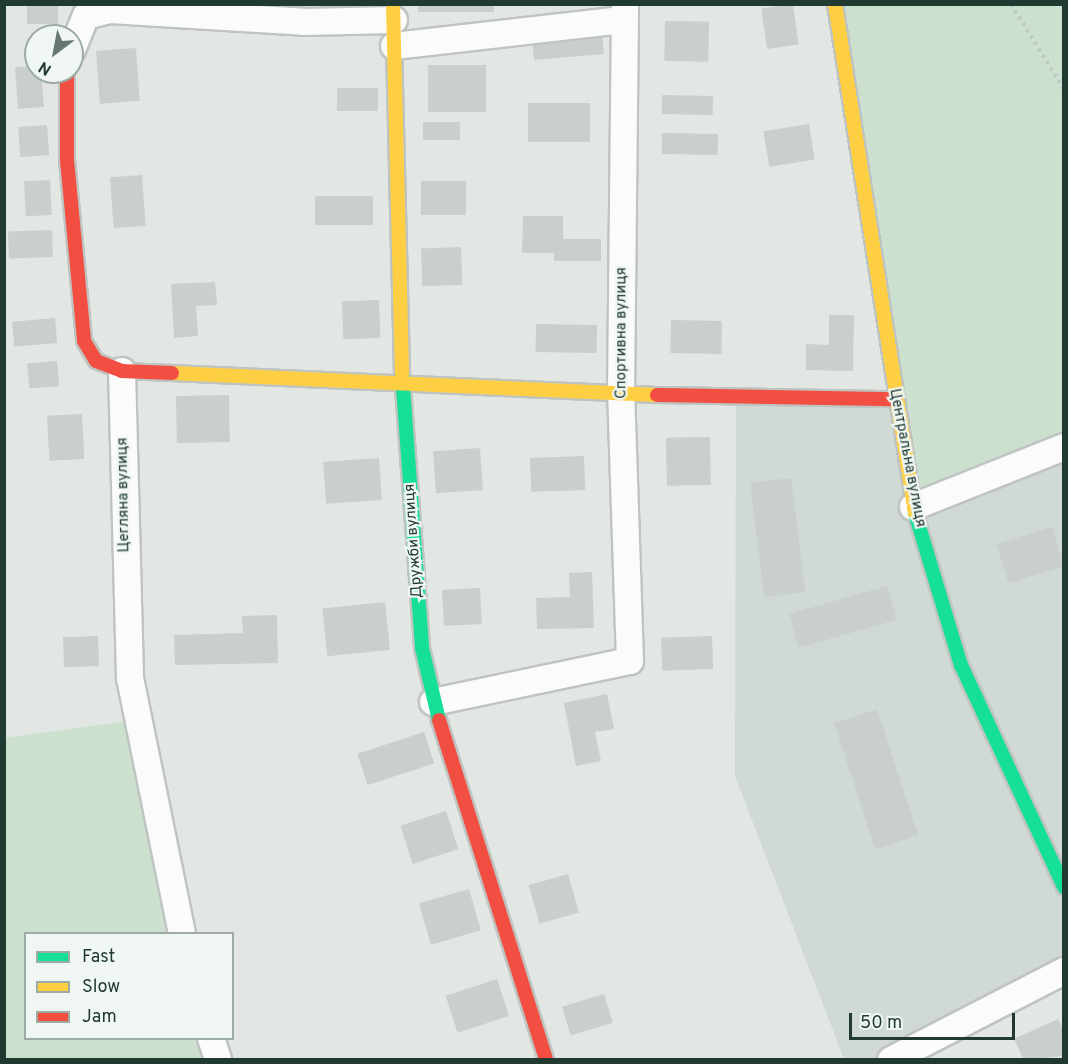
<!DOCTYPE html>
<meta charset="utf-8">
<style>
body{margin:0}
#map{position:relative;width:1068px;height:1064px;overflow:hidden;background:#e2e7e4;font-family:Overpass,sans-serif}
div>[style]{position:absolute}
.built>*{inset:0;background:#d0d9d4}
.green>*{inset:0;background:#cbe0cf}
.building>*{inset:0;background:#c9cfcc;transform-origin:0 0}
.path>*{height:4px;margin-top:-2px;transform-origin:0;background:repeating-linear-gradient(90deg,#bfc8c5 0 3px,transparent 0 7.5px)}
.roads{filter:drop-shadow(2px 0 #bfc4c1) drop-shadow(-2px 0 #bfc4c1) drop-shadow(0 2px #bfc4c1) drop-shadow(0 -2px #bfc4c1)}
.street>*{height:26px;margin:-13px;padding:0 13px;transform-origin:13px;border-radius:13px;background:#fbfbfb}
.fast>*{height:14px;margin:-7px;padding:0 7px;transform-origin:7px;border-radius:7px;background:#16e098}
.slow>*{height:14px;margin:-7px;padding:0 7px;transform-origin:7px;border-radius:7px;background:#ffcf43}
.jam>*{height:14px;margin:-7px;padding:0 7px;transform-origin:7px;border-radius:7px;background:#f24e42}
span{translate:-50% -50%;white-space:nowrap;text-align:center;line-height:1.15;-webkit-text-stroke:4.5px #f0f7f3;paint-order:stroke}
.street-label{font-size:15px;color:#213a31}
.frame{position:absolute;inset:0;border:6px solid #213a31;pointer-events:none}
.legend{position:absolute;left:24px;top:932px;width:210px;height:108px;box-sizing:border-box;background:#f0f7f3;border:2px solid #9daba5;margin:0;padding:8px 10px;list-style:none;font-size:18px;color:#213a31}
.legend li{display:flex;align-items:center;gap:12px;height:30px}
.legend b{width:30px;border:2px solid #9daba5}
.north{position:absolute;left:24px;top:24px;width:60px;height:60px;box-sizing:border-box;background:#f0f7f3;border:2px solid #9daba5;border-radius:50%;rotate:212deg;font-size:16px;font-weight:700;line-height:24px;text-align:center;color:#213a31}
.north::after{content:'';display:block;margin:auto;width:21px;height:27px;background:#657770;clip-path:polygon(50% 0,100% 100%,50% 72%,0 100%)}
.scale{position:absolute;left:849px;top:1013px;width:166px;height:27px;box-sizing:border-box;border:3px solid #213a31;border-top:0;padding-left:8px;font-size:18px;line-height:21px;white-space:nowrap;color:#213a31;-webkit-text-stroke:4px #f0f7f3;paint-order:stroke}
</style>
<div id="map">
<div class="built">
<div style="clip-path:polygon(736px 396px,895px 399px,1063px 447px,1063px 971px,891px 1059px,844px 1059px,735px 776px)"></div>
</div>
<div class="green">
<div style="clip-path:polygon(835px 5px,1063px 5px,1063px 447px,913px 507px)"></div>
<div style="clip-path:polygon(142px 719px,182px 933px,26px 934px,26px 1038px,211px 1039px,218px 1059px,5px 1059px,4px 738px)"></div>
</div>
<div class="building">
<div style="left:27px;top:4px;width:31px;height:20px"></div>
<div style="left:418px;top:4px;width:76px;height:8px"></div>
<div style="left:793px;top:4px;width:41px;height:32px;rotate:82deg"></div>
<div style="left:665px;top:21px;width:44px;height:40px;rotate:1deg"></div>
<div style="left:602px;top:33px;width:21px;height:70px;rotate:85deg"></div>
<div style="left:136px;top:48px;width:53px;height:40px;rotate:86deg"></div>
<div style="left:486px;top:65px;width:47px;height:58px;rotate:90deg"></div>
<div style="clip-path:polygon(36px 66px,36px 72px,41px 72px,44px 107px,18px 109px,15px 67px)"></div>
<div style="left:337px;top:88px;width:41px;height:23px"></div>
<div style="left:662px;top:95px;width:51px;height:19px;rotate:1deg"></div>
<div style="left:528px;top:103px;width:62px;height:39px"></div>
<div style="left:460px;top:122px;width:18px;height:37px;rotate:90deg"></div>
<div style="left:809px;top:124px;width:36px;height:46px;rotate:81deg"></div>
<div style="left:47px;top:125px;width:30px;height:29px;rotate:86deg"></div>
<div style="left:662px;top:133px;width:56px;height:21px;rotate:1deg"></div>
<div style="left:142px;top:175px;width:51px;height:32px;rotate:86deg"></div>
<div style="left:50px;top:180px;width:35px;height:26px;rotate:87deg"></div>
<div style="left:421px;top:181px;width:45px;height:34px"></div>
<div style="left:373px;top:196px;width:29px;height:58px;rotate:90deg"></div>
<div style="clip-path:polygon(523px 216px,563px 216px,563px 239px,601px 239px,601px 261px,554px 261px,554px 253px,522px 253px)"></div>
<div style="left:52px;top:230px;width:27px;height:44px;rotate:88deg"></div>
<div style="left:461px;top:247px;width:38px;height:40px;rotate:88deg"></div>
<div style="clip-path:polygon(215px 282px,217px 305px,196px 306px,198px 336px,174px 338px,171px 284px)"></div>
<div style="left:379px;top:300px;width:38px;height:37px;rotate:88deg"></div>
<div style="clip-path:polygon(829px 315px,854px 315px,853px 371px,806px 370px,806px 344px,829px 345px)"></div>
<div style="left:55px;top:318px;width:25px;height:43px;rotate:85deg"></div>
<div style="left:671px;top:320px;width:51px;height:33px;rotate:1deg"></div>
<div style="left:536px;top:324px;width:61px;height:28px;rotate:1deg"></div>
<div style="left:57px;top:361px;width:25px;height:30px;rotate:85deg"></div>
<div style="left:229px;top:395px;width:47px;height:53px;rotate:89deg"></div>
<div style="left:82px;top:414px;width:45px;height:35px;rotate:87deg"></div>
<div style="left:710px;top:437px;width:48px;height:44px;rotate:89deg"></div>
<div style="left:480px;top:448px;width:42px;height:47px;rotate:86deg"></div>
<div style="left:584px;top:456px;width:34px;height:54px;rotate:88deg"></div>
<div style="left:379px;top:458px;width:42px;height:56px;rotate:86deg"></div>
<div style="left:791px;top:478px;width:115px;height:41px;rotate:83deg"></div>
<div style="left:1052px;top:527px;width:41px;height:58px;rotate:73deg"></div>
<div style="clip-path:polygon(592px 572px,594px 628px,537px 629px,536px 598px,570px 597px,569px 573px)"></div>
<div style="left:887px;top:586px;width:35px;height:102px;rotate:74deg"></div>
<div style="left:480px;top:588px;width:36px;height:38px;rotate:87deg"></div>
<div style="left:385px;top:602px;width:48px;height:63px;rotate:84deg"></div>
<div style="clip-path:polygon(277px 615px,278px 663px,175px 665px,174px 635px,243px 633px,242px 616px)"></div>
<div style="left:98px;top:636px;width:30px;height:35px;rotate:88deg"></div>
<div style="left:712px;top:636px;width:33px;height:51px;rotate:88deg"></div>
<div style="clip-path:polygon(607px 694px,614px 729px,595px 732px,601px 761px,576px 766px,564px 703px)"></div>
<div style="left:877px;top:709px;width:133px;height:45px;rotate:72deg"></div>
<div style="left:424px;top:732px;width:33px;height:70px;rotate:72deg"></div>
<div style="left:446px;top:811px;width:40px;height:48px;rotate:72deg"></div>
<div style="left:568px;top:874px;width:40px;height:41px;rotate:74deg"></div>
<div style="left:469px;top:889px;width:43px;height:52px;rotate:74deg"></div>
<div style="left:497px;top:979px;width:39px;height:54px;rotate:72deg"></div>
<div style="left:604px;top:994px;width:30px;height:44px;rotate:73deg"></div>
<div style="clip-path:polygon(1058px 1019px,1064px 1032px,1064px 1056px,1024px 1060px,1014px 1039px)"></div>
</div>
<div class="path">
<div style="left:1011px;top:4px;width:100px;rotate:58.1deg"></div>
</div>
<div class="roads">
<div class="street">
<div style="left:394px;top:46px;width:230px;rotate:-6.5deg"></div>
<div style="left:72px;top:50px;width:37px;rotate:-68deg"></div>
<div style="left:86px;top:16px;width:25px;rotate:-14deg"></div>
<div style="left:110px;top:10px;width:194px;rotate:3.5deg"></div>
<div style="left:304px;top:22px;width:90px;rotate:-1.3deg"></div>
<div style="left:122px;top:371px;width:307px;rotate:88.5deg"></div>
<div style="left:130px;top:678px;width:261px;rotate:78.5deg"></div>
<div style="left:913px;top:507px;width:162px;rotate:-21.7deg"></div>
<div style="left:433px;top:702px;width:201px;rotate:-11.8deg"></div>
<div style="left:630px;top:661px;width:267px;rotate:-91.9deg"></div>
<div style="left:621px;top:394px;width:390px;rotate:-89.4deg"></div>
<div style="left:211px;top:1038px;width:23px;rotate:72deg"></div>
<div style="left:891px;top:1060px;width:195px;rotate:-27.2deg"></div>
</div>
<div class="fast">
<div style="left:402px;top:374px;width:275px;rotate:85.8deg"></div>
<div style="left:422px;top:648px;width:74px;rotate:76.7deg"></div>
<div style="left:915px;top:513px;width:159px;rotate:73.2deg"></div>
<div style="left:961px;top:665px;width:245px;rotate:65.1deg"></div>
</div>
<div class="slow">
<div style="left:393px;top:4px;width:370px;rotate:88.6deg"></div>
<div style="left:835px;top:4px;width:515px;rotate:81.07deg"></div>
<div style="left:172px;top:373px;width:485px;rotate:2.6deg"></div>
</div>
<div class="jam">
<div style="left:67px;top:72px;width:88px;rotate:90deg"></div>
<div style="left:67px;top:160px;width:182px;rotate:84.6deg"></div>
<div style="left:84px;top:341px;width:23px;rotate:59deg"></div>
<div style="left:96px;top:361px;width:28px;rotate:21deg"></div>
<div style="left:122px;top:371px;width:50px;rotate:2.3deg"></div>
<div style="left:657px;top:395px;width:238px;rotate:1deg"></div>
<div style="left:439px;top:720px;width:356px;rotate:72.5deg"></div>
</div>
</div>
<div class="street-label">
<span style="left:622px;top:333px;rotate:-90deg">Спортивна вулиця</span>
<span style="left:907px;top:458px;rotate:79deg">Центральна вулиця</span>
<span style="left:124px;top:495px;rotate:-91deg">Цегляна вулиця</span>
<span style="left:414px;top:541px;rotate:-94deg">Дружби вулиця</span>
</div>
<div class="frame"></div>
<ul class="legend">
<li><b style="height:8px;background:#16e098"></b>Fast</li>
<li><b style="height:8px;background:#ffcf43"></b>Slow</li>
<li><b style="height:8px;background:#f24e42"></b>Jam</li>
</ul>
<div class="north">N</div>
<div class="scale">50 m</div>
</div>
